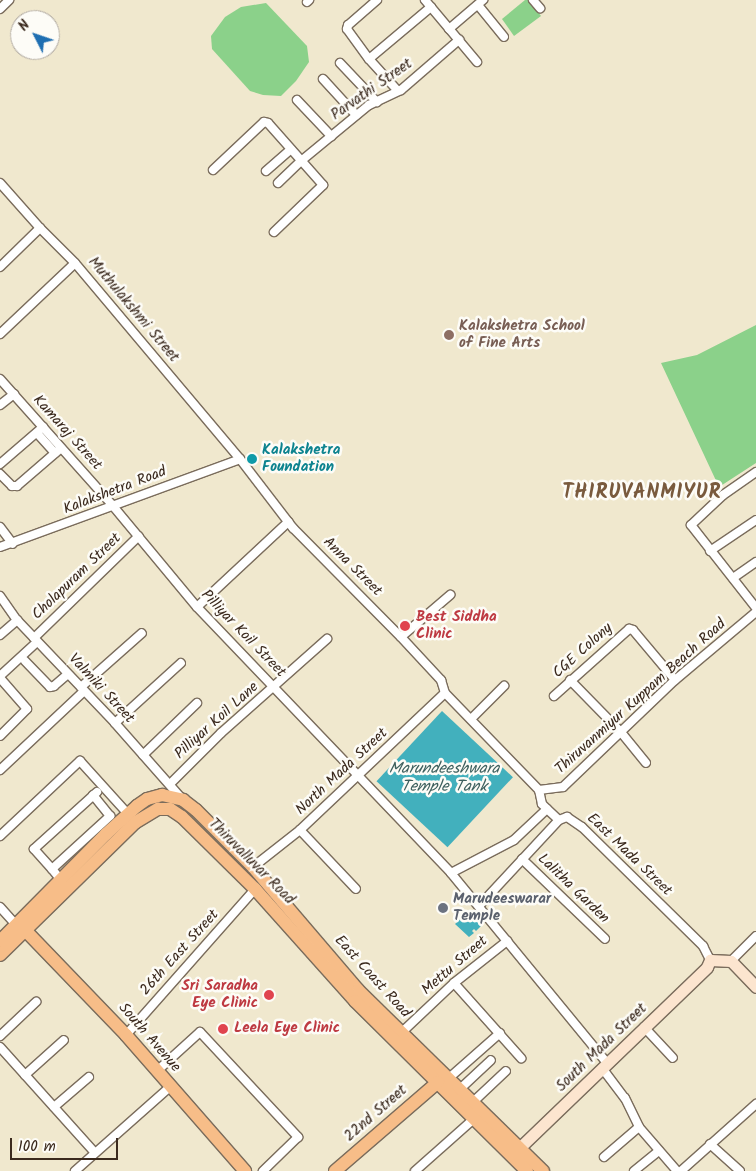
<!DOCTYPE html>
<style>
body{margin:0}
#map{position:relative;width:756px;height:1171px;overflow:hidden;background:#f0e8ce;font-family:Kalam,sans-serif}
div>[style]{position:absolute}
.green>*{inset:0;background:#8bd18a}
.water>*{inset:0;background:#42b0bd;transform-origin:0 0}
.roads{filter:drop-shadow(1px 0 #7a6c5c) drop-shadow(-1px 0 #7a6c5c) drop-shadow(0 1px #7a6c5c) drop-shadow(0 -1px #7a6c5c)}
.street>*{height:8px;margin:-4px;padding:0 4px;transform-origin:4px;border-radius:4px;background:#fff}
.secondary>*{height:11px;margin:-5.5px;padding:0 5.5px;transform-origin:5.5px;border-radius:5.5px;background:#fce5cf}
.primary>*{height:12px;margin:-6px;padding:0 6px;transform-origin:6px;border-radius:6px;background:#f7bd88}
.dots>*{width:14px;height:14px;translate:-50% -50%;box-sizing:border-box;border:2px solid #fdfcf7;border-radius:50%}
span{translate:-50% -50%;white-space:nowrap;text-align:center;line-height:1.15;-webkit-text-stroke:5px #fdfcf7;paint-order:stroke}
.street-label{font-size:15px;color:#3b2a1e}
.education-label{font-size:15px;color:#785e54;font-weight:700}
.left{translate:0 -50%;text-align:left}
.culture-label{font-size:15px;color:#0d838f;font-weight:700}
.health-label{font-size:15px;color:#be3a42;font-weight:700}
.right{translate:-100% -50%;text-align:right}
.worship-label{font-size:15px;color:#5b616d;font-weight:700}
.water-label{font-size:16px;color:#3e605e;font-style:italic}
.district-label{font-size:20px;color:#795a3d;font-weight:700;letter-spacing:1px}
.north{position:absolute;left:10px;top:10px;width:50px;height:50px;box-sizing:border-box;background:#fdfcf7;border:1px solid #afa8a0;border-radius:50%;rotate:311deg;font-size:14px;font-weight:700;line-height:20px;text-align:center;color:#3b2a1e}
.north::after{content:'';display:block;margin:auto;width:18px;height:22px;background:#1f6fb2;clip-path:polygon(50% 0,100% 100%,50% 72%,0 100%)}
.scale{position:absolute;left:10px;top:1138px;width:108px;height:22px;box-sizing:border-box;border:2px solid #3b2a1e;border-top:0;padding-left:6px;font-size:15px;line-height:18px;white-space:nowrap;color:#3b2a1e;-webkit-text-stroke:4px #fdfcf7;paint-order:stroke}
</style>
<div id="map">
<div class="green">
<div style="clip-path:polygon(525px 0,529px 0,541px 16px,514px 36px,502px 19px)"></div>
<div style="clip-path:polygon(266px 3px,307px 46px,309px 62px,296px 81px,281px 96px,263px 95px,250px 91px,212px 49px,211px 36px,225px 17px,241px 7px)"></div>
<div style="clip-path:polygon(756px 325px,756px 463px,719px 487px,661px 363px,697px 355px)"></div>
</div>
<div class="water">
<div style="left:442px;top:711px;width:97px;height:96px;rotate:43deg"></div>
<div style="clip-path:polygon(469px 910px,483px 924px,476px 931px,474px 929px,472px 931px,474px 933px,469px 937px,455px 924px)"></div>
</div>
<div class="roads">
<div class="street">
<div style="left:377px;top:0;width:38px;rotate:139deg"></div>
<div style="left:348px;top:25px;width:4px;rotate:104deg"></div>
<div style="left:347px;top:29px;width:37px;rotate:54deg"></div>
<div style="left:369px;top:59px;width:43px;rotate:47.8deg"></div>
<div style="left:425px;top:0;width:81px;rotate:50deg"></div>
<div style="left:533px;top:0;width:11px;rotate:49deg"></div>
<div style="left:307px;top:2px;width:3px;rotate:-45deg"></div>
<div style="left:478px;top:5px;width:41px;rotate:50.9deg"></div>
<div style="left:0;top:9px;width:13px;rotate:-45deg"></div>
<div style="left:449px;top:29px;width:45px;rotate:-40.5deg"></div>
<div style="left:369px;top:59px;width:81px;rotate:-40deg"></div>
<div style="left:340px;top:63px;width:54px;rotate:46.5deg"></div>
<div style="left:323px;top:79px;width:49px;rotate:47.5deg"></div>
<div style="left:297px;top:100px;width:50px;rotate:46.6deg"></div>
<div style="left:213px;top:170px;width:70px;rotate:-43.3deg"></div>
<div style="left:264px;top:122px;width:4px;rotate:14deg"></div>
<div style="left:268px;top:123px;width:83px;rotate:48.4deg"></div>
<div style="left:323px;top:185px;width:68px;rotate:136.2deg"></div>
<div style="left:266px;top:171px;width:33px;rotate:-41deg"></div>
<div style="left:0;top:183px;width:60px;rotate:48.4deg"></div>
<div style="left:40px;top:228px;width:49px;rotate:45deg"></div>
<div style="left:75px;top:263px;width:256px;rotate:49.9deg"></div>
<div style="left:240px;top:459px;width:87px;rotate:52.5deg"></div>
<div style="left:293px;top:528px;width:153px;rotate:45.3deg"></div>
<div style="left:401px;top:637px;width:59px;rotate:47.1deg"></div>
<div style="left:441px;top:680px;width:14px;rotate:73deg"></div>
<div style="left:278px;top:183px;width:32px;rotate:-44deg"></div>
<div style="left:301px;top:161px;width:88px;rotate:-39.5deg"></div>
<div style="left:369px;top:105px;width:35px;rotate:-25deg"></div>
<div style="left:401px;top:90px;width:77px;rotate:-40.8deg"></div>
<div style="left:0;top:267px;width:56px;rotate:-44.3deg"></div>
<div style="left:0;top:334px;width:103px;rotate:-43.4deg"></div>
<div style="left:0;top:379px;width:170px;rotate:48.3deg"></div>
<div style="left:113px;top:506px;width:131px;rotate:50.3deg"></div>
<div style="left:197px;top:607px;width:368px;rotate:46.3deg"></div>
<div style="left:451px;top:873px;width:246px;rotate:50.6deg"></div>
<div style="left:0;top:405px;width:18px;rotate:-38deg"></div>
<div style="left:37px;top:433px;width:27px;rotate:48deg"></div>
<div style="left:0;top:464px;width:57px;rotate:-40.7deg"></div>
<div style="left:756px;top:472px;width:40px;rotate:145.1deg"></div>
<div style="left:723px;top:495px;width:44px;rotate:136.8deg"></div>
<div style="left:691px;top:525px;width:105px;rotate:51.9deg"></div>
<div style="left:0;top:474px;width:17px;rotate:45deg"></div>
<div style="left:12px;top:486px;width:5px"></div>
<div style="left:17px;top:486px;width:58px;rotate:-40.8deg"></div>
<div style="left:0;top:527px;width:21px;rotate:53deg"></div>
<div style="left:0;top:547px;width:256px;rotate:-20.1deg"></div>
<div style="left:710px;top:551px;width:55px;rotate:-34deg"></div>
<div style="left:733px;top:578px;width:28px;rotate:-35deg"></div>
<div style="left:0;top:596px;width:29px;rotate:55deg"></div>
<div style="left:17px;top:620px;width:142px;rotate:46.4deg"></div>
<div style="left:115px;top:723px;width:101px;rotate:48.6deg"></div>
<div style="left:197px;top:607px;width:125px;rotate:-43deg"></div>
<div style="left:0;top:635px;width:23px;rotate:-41deg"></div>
<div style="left:401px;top:637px;width:65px;rotate:-40.6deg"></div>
<div style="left:34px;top:638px;width:146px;rotate:-44.2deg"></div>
<div style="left:25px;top:661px;width:36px;rotate:46deg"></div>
<div style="left:50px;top:687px;width:4px;rotate:-14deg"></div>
<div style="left:54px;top:686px;width:18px;rotate:-41deg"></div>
<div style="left:0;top:676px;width:50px;rotate:-42.6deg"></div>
<div style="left:0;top:678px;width:41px;rotate:48.9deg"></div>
<div style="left:27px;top:709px;width:38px;rotate:135deg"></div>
<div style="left:570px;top:680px;width:71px;rotate:45.6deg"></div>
<div style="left:620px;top:731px;width:41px;rotate:50.9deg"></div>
<div style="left:81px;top:687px;width:81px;rotate:-41.5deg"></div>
<div style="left:445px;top:693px;width:135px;rotate:45.9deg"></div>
<div style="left:539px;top:790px;width:14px;rotate:78deg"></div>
<div style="left:542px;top:804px;width:7px;rotate:45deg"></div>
<div style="left:547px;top:809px;width:16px;rotate:43deg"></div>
<div style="left:559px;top:820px;width:9px;rotate:-21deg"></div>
<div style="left:567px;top:817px;width:18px;rotate:34deg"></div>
<div style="left:582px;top:827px;width:170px;rotate:44.5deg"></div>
<div style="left:703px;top:946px;width:16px;rotate:63deg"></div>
<div style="left:554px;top:696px;width:101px;rotate:-41.8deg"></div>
<div style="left:629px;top:629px;width:4px;rotate:14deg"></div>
<div style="left:633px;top:630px;width:65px;rotate:50deg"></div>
<div style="left:471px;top:719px;width:47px;rotate:-45deg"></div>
<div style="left:115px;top:723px;width:89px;rotate:-42.3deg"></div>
<div style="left:143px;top:755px;width:75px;rotate:-43.9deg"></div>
<div style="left:0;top:770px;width:115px;rotate:-43.2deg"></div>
<div style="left:170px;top:784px;width:72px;rotate:-45deg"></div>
<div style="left:221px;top:733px;width:142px;rotate:-41.6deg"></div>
<div style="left:539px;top:790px;width:24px;rotate:-7deg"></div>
<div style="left:563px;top:787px;width:155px;rotate:-43.7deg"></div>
<div style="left:675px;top:680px;width:106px;rotate:-40deg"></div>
<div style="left:300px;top:830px;width:81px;rotate:46.5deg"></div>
<div style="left:0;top:836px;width:110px;rotate:-43.2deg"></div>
<div style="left:80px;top:761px;width:72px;rotate:47.8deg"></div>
<div style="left:522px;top:859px;width:115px;rotate:43.9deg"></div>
<div style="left:253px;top:867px;width:60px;rotate:-38.2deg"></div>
<div style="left:300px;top:830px;width:199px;rotate:-43.4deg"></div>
<div style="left:52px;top:869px;width:27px;rotate:-132deg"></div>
<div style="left:34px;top:849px;width:85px;rotate:-42.1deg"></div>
<div style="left:451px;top:873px;width:71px;rotate:-27.6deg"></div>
<div style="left:514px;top:840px;width:45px;rotate:-43.2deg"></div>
<div style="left:61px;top:880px;width:14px;rotate:-129deg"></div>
<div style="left:52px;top:869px;width:79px;rotate:-42.4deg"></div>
<div style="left:110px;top:816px;width:27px;rotate:-129deg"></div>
<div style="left:479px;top:906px;width:117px;rotate:-47.1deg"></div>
<div style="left:0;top:907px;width:24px;rotate:48deg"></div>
<div style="left:731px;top:961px;width:35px;rotate:-45deg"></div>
<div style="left:454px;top:983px;width:101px;rotate:48.2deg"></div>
<div style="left:644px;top:1027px;width:42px;rotate:46.9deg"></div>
<div style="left:401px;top:1033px;width:73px;rotate:-43.3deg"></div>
<div style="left:454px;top:983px;width:68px;rotate:-38.4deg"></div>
<div style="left:126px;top:1035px;width:195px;rotate:-48.5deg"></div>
<div style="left:0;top:1036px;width:50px;rotate:-43.4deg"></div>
<div style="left:0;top:1047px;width:142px;rotate:48.1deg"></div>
<div style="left:602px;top:1068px;width:38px;rotate:53deg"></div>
<div style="left:625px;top:1098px;width:32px;rotate:64deg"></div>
<div style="left:639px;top:1127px;width:58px;rotate:49.2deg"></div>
<div style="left:157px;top:1071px;width:58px;rotate:-42.2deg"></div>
<div style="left:200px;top:1032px;width:144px;rotate:47deg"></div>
<div style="left:298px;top:1137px;width:49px;rotate:135.8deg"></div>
<div style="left:25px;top:1075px;width:52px;rotate:-41.9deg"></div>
<div style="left:449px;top:1078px;width:68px;rotate:-41.4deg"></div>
<div style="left:460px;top:1089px;width:42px;rotate:-43.1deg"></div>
<div style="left:473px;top:1102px;width:45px;rotate:-43.2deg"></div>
<div style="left:54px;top:1107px;width:46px;rotate:-40.6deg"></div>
<div style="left:710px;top:1144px;width:40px;rotate:42deg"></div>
<div style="left:604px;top:1157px;width:46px;rotate:-40.6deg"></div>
<div style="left:75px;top:1171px;width:127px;rotate:-41.5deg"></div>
<div style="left:415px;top:1171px;width:80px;rotate:-41.5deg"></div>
<div style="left:634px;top:1171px;width:32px;rotate:-39deg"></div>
<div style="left:681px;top:1171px;width:101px;rotate:-41.8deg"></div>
</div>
<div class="secondary">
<div style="left:513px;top:1154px;width:269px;rotate:-43.9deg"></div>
<div style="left:707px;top:967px;width:8px;rotate:-67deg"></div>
<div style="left:710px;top:960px;width:21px;rotate:3deg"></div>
<div style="left:731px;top:961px;width:36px;rotate:46deg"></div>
</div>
<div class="primary">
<div style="left:25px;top:930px;width:146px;rotate:46.1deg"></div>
<div style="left:126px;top:1035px;width:181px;rotate:48.8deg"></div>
<div style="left:0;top:941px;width:151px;rotate:-45.3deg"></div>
<div style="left:106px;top:834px;width:42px;rotate:-42.1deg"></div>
<div style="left:137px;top:806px;width:12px;rotate:-35deg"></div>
<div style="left:147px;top:799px;width:16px;rotate:-15deg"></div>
<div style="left:162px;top:795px;width:22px;rotate:13deg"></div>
<div style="left:183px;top:800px;width:16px;rotate:38deg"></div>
<div style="left:196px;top:810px;width:81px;rotate:45deg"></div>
<div style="left:253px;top:867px;width:162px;rotate:49.5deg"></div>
<div style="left:358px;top:990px;width:259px;rotate:44.4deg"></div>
<div style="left:0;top:955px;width:190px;rotate:-44.4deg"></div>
<div style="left:136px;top:822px;width:26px;rotate:-31deg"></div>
<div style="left:158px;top:809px;width:12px"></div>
<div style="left:170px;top:809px;width:14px;rotate:34deg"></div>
<div style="left:182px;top:817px;width:103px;rotate:44.6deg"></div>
<div style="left:255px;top:889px;width:150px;rotate:48.2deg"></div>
<div style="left:355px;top:1001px;width:242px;rotate:44.7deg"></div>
<div style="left:335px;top:1171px;width:136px;rotate:-40.8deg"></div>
</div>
</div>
<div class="dots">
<div style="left:449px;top:335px;background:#8d6e63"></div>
<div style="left:252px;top:459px;background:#0f9aa8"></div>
<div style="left:405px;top:626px;background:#e0444e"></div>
<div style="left:443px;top:908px;background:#6b7280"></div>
<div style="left:269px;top:995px;background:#e0444e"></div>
<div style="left:223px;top:1029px;background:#e0444e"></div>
</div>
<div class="street-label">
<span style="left:372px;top:90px;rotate:-35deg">Parvathi Street</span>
<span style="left:133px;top:310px;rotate:50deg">Muthulakshmi Street</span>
<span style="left:67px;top:433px;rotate:48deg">Kamaraj Street</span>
<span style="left:115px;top:491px;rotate:-21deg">Kalakshetra Road</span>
<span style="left:352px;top:567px;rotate:45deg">Anna Street</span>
<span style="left:77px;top:577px;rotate:-44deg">Cholapuram Street</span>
<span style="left:243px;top:634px;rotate:46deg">Pilliyar Koil Street</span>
<span style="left:583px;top:651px;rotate:-42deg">CGE Colony</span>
<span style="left:101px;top:689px;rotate:47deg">Valmiki Street</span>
<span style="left:641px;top:697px;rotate:-42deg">Thiruvanmiyur Kuppam Beach Road</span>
<span style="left:217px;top:721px;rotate:-42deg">Pilliyar Koil Lane</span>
<span style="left:342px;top:772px;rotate:-43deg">North Mada Street</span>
<span style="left:629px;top:855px;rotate:44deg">East Mada Street</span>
<span style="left:251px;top:862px;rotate:45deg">Thiruvalluvar Road</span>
<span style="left:573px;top:889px;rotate:44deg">Lalitha Garden</span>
<span style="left:180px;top:953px;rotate:-48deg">26th East Street</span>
<span style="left:455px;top:966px;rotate:-41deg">Mettu Street</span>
<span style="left:372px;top:977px;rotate:48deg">East Coast Road</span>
<span style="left:149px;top:1038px;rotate:49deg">South Avenue</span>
<span style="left:602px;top:1048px;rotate:-44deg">South Mada Street</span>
<span style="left:376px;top:1114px;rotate:-41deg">22nd Street</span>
</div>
<div class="education-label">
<span class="left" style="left:459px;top:335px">Kalakshetra School<br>of Fine Arts</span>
</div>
<div class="culture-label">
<span class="left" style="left:262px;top:459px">Kalakshetra<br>Foundation</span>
</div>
<div class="health-label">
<span class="left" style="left:416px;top:626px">Best Siddha<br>Clinic</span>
<span class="right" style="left:258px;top:995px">Sri Saradha<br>Eye Clinic</span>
<span class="left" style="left:234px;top:1029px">Leela Eye Clinic</span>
</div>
<div class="worship-label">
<span class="left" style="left:453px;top:908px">Marudeeswarar<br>Temple</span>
</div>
<div class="water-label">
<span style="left:444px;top:778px">Marundeeshwara<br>Temple Tank</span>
</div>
<div class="district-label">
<span style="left:642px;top:493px">THIRUVANMIYUR</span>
</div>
<div class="north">N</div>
<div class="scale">100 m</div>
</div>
